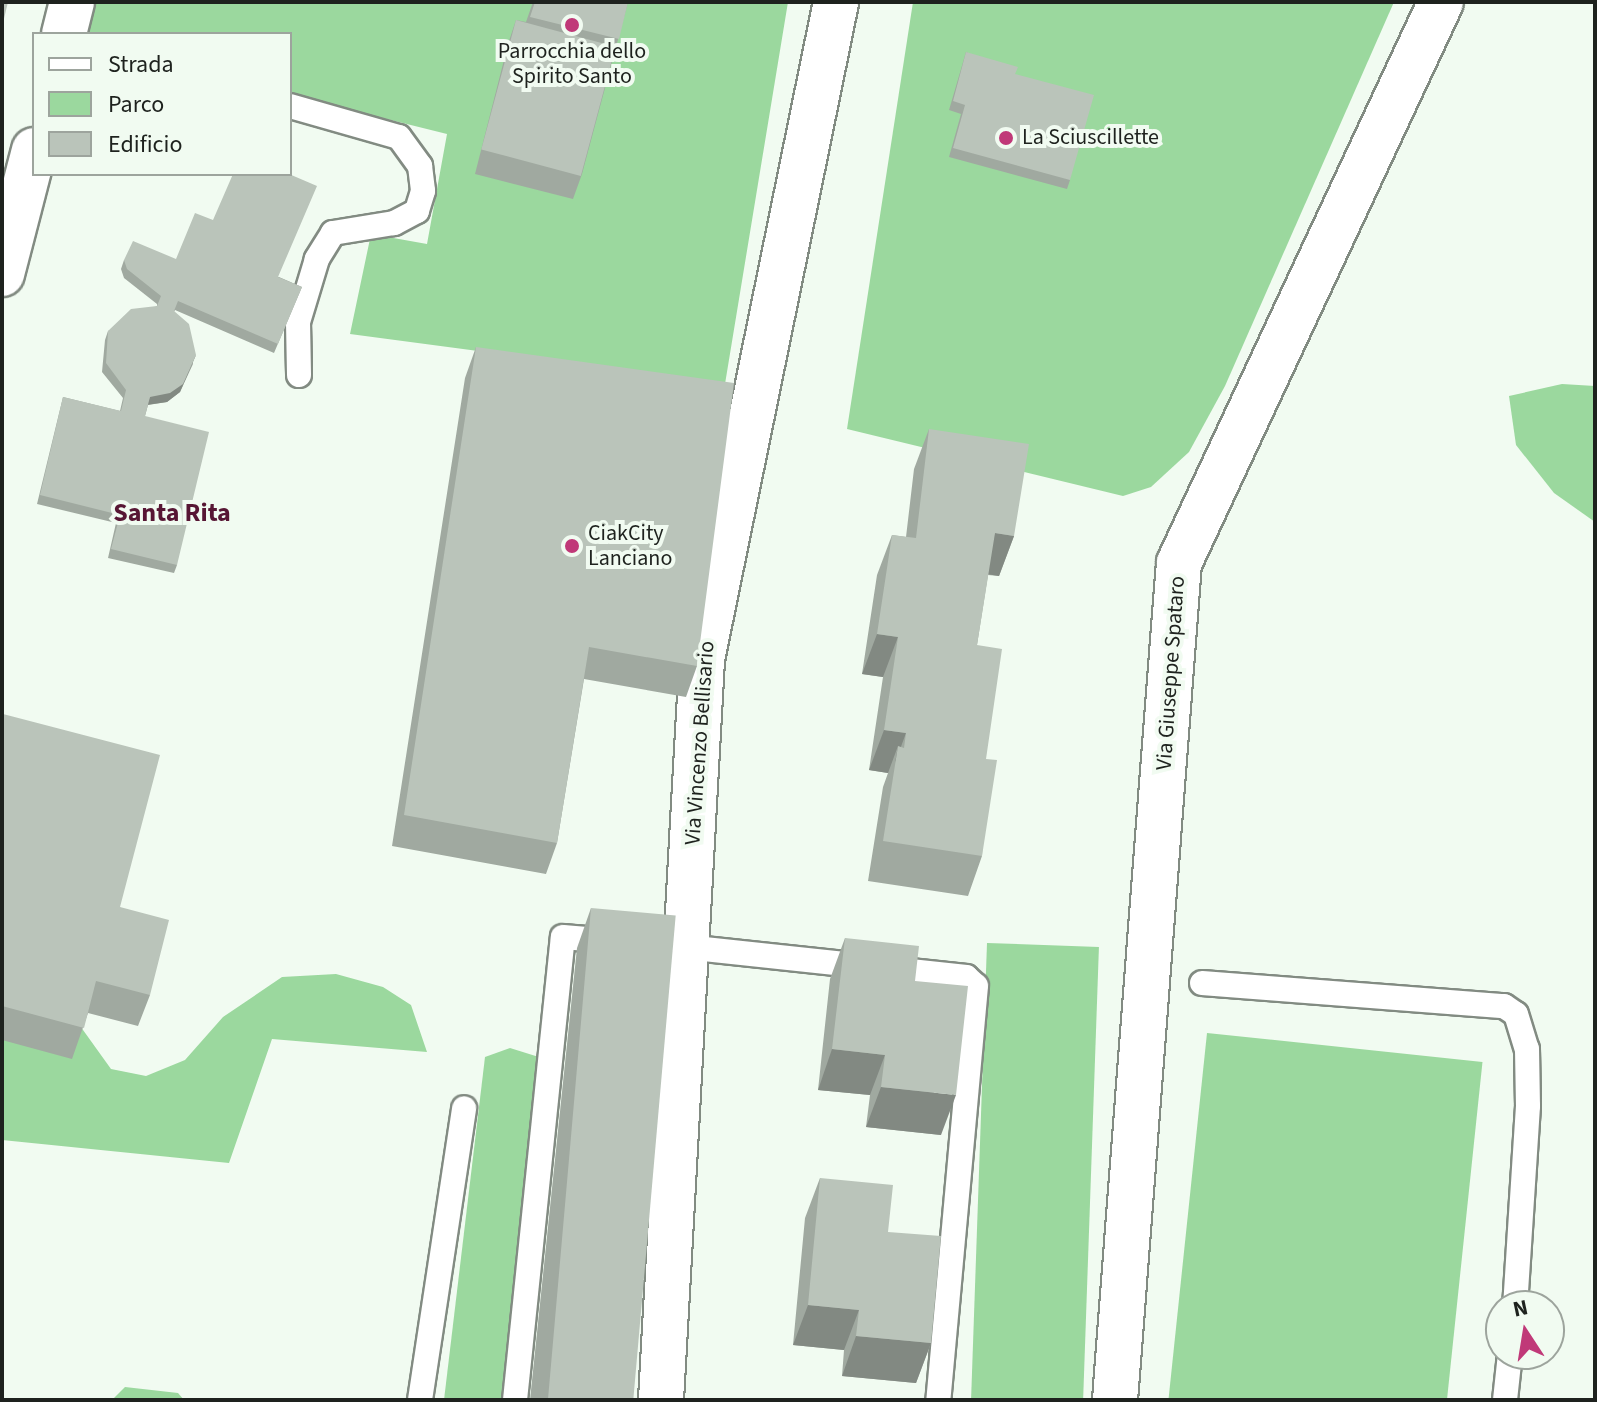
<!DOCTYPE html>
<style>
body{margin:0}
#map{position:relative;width:1597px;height:1402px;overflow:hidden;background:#f1fbf1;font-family:"Source Sans 3",sans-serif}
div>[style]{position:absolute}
.green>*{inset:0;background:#9bd89e;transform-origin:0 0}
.roads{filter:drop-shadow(2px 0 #828b82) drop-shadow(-2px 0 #828b82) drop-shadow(0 2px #828b82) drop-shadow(0 -2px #828b82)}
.service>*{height:24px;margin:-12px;padding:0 12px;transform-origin:12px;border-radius:12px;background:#fff}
.minor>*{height:44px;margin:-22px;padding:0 22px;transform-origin:22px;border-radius:22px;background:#fff}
.wall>*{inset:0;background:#a0a9a0}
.shaded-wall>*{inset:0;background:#828982}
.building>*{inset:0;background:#bac4ba;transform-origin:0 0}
.dots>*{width:22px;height:22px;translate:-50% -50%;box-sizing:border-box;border:4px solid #f1fbf1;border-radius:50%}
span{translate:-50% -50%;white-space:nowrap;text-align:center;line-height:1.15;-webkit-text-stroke:8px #f1fbf1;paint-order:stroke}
.poi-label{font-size:22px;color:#1e221e}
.left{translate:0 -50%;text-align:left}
.street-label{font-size:22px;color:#1e221e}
.quarter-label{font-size:26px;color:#571634;font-weight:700}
.frame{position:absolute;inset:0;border:4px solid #1e221e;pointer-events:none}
.legend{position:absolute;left:32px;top:32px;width:260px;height:144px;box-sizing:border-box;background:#f1fbf1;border:2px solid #9da49d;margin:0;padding:10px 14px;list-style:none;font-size:24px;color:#1e221e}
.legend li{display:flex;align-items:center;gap:16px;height:40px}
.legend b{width:40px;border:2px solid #9da49d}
.north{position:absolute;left:1485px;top:1290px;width:80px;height:80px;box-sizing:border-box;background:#f1fbf1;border:2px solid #9da49d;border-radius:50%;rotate:348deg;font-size:22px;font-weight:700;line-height:32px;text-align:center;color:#1e221e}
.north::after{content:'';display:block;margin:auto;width:28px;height:36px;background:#c03978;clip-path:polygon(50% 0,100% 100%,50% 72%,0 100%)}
</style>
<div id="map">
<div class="green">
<div style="clip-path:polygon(94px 2px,788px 2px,725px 384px,350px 334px,371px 234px,427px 244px,447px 134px,290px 95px,290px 34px,87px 34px)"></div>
<div style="clip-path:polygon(913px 2px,1394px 2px,1225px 386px,1189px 452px,1151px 487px,1123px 496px,847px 429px)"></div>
<div style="clip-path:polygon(1562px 384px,1595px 386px,1595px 522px,1554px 493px,1516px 445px,1509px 396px)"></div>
<div style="left:987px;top:943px;width:112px;height:458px;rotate:2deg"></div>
<div style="clip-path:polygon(336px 974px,383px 987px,411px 1005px,427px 1052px,272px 1039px,229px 1163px,2px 1140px,2px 1020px,78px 1023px,111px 1069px,146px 1076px,185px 1060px,223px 1017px,282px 977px)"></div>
<div style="left:1207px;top:1033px;width:277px;height:370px;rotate:6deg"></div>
<div style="clip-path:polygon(510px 1048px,542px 1058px,506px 1400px,444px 1400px,485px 1057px)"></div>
<div style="clip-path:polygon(125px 1387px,178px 1393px,184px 1400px,112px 1400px)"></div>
</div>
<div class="roads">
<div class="service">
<div style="left:290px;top:106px;width:113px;rotate:15.9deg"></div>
<div style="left:399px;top:137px;width:36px;rotate:54deg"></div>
<div style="left:420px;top:166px;width:25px;rotate:83deg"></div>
<div style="left:423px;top:191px;width:21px;rotate:107deg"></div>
<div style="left:417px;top:211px;width:26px;rotate:152deg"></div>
<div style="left:394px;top:223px;width:62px;rotate:170.7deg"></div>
<div style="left:333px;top:233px;width:31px;rotate:122deg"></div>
<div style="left:317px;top:259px;width:66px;rotate:106.8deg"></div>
<div style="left:298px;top:322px;width:53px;rotate:88.9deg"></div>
<div style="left:676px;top:946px;width:292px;rotate:6.1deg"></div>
<div style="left:966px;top:977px;width:13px;rotate:42deg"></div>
<div style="left:976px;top:986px;width:416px;rotate:95.2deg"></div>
<div style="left:1202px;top:983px;width:303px;rotate:4.4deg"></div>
<div style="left:1504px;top:1006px;width:14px;rotate:34deg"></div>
<div style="left:1516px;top:1014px;width:37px;rotate:73deg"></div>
<div style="left:1527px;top:1049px;width:57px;rotate:89deg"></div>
<div style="left:1528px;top:1106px;width:200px;rotate:93.7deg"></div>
<div style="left:420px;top:1400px;width:295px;rotate:-81.4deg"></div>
<div style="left:515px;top:1400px;width:465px;rotate:-84.1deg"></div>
<div style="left:563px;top:937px;width:48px;rotate:4.8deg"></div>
<div style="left:1505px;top:1400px;width:46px;rotate:-83.8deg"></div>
</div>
<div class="minor">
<div style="left:64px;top:34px;width:33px;rotate:-76deg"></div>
<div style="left:2px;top:274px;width:128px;rotate:-75.5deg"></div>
<div style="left:661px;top:1400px;width:742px;rotate:-86.83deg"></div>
<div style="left:702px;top:659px;width:671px;rotate:-78.47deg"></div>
<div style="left:1115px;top:1400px;width:839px;rotate:-85.63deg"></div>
<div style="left:1179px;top:563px;width:619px;rotate:-64.97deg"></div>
</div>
</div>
<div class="wall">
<div style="clip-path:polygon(533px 2px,628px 2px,582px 174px,573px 199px,475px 174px,508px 44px,516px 20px,526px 22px)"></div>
<div style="clip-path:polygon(966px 52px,1015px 74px,1070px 180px,1067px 189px,949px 157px,961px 114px,949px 110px)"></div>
<div style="clip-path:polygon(176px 259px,279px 277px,302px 287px,274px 353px,175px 310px,174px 312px,193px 364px,180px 392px,167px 402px,148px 405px,145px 416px,177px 565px,174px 573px,108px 558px,116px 523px,37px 504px,63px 397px,120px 411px,123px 398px,102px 372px,105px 340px,108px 331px,157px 306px,157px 304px,124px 278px,121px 269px,124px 260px)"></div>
<div style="clip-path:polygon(476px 347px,697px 666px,686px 697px,584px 679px,557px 843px,546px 874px,392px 846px,465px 378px)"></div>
<div style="clip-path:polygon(929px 429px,1014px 536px,999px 576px,988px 575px,977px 645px,986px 759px,982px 856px,968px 896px,868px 881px,883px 787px,888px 773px,869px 770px,883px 677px,862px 674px,877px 575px,892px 535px,906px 537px,914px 469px)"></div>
<div style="clip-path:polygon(2px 717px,120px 907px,150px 995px,138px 1026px,88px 1013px,72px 1059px,2px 1040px)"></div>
<div style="clip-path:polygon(591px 908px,632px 1400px,530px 1400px,577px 948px)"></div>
<div style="clip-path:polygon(845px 938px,915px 981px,941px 1135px,866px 1127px,870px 1095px,818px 1090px,830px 979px)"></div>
<div style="clip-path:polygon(820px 1178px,888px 1232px,931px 1343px,916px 1383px,842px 1376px,844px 1350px,793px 1345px,805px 1218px)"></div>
</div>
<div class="shaded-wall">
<div style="clip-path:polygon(196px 355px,180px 392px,167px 402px,146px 405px,150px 397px)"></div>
<div style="clip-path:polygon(995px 533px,1014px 536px,999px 576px,980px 573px)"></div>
<div style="clip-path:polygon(877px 634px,898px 637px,883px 677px,862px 674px)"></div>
<div style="clip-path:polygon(884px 730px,906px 733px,895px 763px,898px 746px,888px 773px,869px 770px)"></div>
<div style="clip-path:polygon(832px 1049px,885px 1055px,870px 1095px,818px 1090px)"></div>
<div style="clip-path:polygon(881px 1087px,956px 1095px,941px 1135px,866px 1127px)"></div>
<div style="clip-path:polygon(808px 1305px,859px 1310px,844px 1350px,793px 1345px)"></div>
<div style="clip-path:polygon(856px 1336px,931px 1343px,916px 1383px,842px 1376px)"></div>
</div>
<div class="building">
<div style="clip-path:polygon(2px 2px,8px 2px,2px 27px)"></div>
<div style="clip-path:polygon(535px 2px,628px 2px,619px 39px,530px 17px)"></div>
<div style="left:516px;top:20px;width:103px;height:134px;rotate:15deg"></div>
<div style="clip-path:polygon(966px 52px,1018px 67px,1015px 74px,1094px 95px,1070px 180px,953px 148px,965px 105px,953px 101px)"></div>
<div style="clip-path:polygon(233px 174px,289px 174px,317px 186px,278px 277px,302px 287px,278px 344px,178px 301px,174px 311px,189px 324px,196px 355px,183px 384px,170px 393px,150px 397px,145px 416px,209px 432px,177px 565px,111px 549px,120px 515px,40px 495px,63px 397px,121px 411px,126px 390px,106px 363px,108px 331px,131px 309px,157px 306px,161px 296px,127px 269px,124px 260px,133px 241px,176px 259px,195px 213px,213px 220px)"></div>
<div style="clip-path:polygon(476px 347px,734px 383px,697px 666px,589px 647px,557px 843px,404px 815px)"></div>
<div style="clip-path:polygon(929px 429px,1029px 444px,1014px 536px,995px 533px,977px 645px,1002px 649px,986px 759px,997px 760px,982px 856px,883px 841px,898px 746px,904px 748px,906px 733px,884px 730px,898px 637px,877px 634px,892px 535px,916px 538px)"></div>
<div style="clip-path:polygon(3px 714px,160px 755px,120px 907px,169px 920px,150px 995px,96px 981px,84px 1028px,2px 1006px,2px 718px)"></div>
<div style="left:591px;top:908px;width:85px;height:495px;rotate:5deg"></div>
<div style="clip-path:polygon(845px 938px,919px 946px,915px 981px,968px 986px,956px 1095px,881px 1087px,885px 1055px,832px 1049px)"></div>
<div style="clip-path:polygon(820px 1178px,893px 1185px,888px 1232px,941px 1236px,931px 1343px,856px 1336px,859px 1310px,808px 1305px)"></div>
</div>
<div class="dots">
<div style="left:572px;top:25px;background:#c03978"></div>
<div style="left:1006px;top:138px;background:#c03978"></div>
<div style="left:572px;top:546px;background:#c03978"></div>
</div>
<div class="poi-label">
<span style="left:572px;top:64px">Parrocchia dello<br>Spirito Santo</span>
<span class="left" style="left:1022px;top:138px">La Sciuscillette</span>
<span class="left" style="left:588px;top:546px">CiakCity<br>Lanciano</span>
</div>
<div class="street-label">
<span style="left:1171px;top:673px;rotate:-86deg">Via Giuseppe Spataro</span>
<span style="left:700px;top:743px;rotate:-86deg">Via Vincenzo Bellisario</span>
</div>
<div class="quarter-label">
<span style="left:172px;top:513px">Santa Rita</span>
</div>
<div class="frame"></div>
<ul class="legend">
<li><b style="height:10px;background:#fff"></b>Strada</li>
<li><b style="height:22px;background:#9bd89e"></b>Parco</li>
<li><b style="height:22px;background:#bac4ba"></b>Edificio</li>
</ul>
<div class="north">N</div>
</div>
